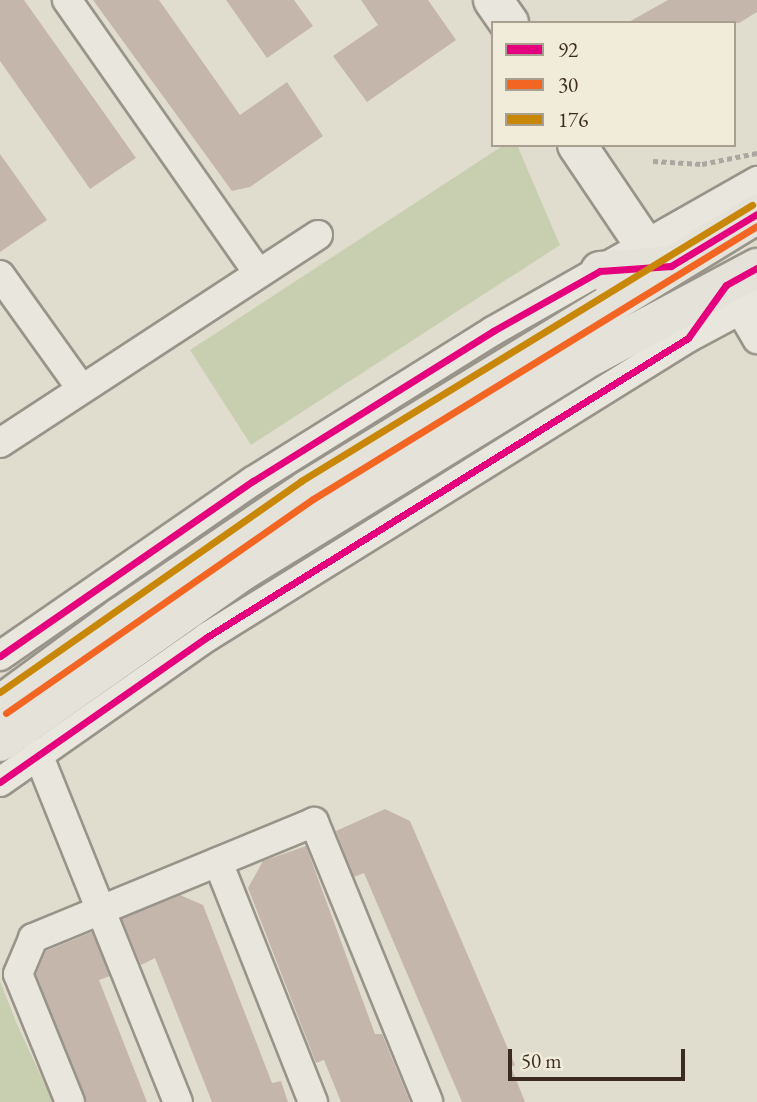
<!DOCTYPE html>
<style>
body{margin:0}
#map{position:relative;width:757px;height:1102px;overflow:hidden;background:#e1ddce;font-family:"EB Garamond",serif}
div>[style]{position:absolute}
.green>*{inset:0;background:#c8cfb0}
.building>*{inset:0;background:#c5b6ab}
.path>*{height:4.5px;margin-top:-2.25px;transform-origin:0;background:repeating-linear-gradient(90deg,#aba7a0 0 5px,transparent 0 8.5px)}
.roads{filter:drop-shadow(2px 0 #99948a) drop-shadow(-2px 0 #99948a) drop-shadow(0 2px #99948a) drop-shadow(0 -2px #99948a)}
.street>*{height:28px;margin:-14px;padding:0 14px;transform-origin:14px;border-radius:14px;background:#e9e6de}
.secondary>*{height:38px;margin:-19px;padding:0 19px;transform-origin:19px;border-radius:19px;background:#e9e6de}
.highway>*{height:38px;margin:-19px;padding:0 19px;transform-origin:19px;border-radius:19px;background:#e4e2d9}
.bus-1>*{height:7px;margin:-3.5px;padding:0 3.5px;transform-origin:3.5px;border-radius:3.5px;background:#e5007d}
.bus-2>*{height:7px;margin:-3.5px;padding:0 3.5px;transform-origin:3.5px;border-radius:3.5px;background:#f26522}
.bus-3>*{height:7px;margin:-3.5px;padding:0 3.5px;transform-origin:3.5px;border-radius:3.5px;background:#c88708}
span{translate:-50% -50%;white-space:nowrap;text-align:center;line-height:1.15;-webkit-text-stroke:6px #f1ecda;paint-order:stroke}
.legend{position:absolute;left:491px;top:21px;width:245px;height:126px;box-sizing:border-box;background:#f1ecda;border:2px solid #a99f90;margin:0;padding:9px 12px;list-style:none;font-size:21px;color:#3c2b21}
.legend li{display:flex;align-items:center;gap:14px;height:35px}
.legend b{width:35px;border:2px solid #a99f90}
.scale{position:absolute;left:508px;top:1049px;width:177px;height:32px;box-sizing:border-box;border:4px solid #3c2b21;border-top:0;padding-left:9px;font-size:21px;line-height:24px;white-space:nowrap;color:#3c2b21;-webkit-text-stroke:5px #f1ecda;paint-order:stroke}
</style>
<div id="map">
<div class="green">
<div style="clip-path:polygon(504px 145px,517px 145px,560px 245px,251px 445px,190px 350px)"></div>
<div style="clip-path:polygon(0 981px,16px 1022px,53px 1102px,0 1102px)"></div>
</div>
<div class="building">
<div style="clip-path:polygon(0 0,24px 0,136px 158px,90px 189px,0 61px)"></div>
<div style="clip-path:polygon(93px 0,159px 0,240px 115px,287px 82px,323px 136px,250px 187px,232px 191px)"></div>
<div style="clip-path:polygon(226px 0,294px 0,313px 26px,267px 58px)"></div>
<div style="clip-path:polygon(361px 0,428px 0,456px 40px,367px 102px,333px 56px,378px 25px)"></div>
<div style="clip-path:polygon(668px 0,757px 0,757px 12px,739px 23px,627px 23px)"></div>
<div style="clip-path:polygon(0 154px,47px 220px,0 252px)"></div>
<div style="clip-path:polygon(385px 809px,410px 821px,515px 1065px,511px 1067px,525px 1102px,462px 1102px,364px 873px,354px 877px,336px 831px)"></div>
<div style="clip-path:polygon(306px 846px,375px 1034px,382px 1034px,410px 1102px,341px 1102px,324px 1060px,316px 1063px,248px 888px,263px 861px)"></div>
<div style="clip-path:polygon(180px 895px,203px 905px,272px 1083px,281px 1081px,288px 1102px,212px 1102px,155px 958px,141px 965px,122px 919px)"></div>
<div style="clip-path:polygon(92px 932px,110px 976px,99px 980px,147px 1102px,86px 1102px,36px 974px,46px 951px)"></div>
</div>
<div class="path">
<div style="left:653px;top:161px;width:49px;rotate:3.5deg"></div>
<div style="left:702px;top:164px;width:56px;rotate:-11.3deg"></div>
</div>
<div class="roads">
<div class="street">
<div style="left:67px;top:0;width:333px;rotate:55deg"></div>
<div style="left:0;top:275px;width:139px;rotate:54.4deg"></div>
<div style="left:732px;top:296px;width:50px;rotate:59.8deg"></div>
<div style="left:0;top:443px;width:380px;rotate:-33.2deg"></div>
<div style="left:0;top:656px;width:308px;rotate:-34.7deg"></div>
<div style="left:253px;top:481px;width:283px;rotate:-32deg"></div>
<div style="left:493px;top:331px;width:304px;rotate:-29.6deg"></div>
<div style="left:38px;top:754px;width:375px;rotate:68.1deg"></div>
<div style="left:0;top:782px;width:253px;rotate:-35deg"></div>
<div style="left:207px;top:637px;width:566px;rotate:-31.87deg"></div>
<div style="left:688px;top:338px;width:78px;rotate:-28.2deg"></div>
<div style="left:218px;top:862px;width:258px;rotate:68.4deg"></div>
<div style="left:70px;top:1102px;width:138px;rotate:-112.1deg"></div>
<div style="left:18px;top:974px;width:39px;rotate:-67deg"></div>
<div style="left:33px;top:938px;width:304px;rotate:-22.4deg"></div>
<div style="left:314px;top:822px;width:302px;rotate:67.8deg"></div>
</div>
<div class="secondary">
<div style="left:493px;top:0;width:28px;rotate:55deg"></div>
<div style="left:577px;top:145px;width:122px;rotate:56deg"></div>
<div style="left:645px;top:246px;width:22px;rotate:93deg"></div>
<div style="left:644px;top:268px;width:25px;rotate:119deg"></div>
</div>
<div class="highway">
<div style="left:600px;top:271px;width:65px;rotate:-4.4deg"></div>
<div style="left:0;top:705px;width:149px;rotate:-36.3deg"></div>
<div style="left:120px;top:617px;width:226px;rotate:-34.2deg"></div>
<div style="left:307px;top:490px;width:528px;rotate:-31.52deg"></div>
<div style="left:0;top:742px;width:299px;rotate:-35.2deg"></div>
<div style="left:244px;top:570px;width:411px;rotate:-31.6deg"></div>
<div style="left:594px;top:355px;width:185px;rotate:-28.1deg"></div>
</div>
</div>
<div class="bus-1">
<div style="left:0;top:656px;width:308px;rotate:-34.7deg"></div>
<div style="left:253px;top:481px;width:283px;rotate:-32deg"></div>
<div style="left:493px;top:331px;width:123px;rotate:-29.3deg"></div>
<div style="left:600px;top:271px;width:71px;rotate:-4deg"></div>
<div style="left:671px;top:266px;width:100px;rotate:-31.2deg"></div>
<div style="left:0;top:782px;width:253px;rotate:-35deg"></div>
<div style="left:207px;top:637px;width:566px;rotate:-31.87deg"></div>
<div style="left:688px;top:338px;width:65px;rotate:-54.4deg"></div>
<div style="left:726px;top:285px;width:35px;rotate:-29deg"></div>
</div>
<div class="bus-2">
<div style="left:6px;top:713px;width:374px;rotate:-34.9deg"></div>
<div style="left:313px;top:499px;width:521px;rotate:-31.59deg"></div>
</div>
<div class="bus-3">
<div style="left:0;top:692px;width:368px;rotate:-35deg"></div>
<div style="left:301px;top:481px;width:529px;rotate:-31.47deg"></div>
</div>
<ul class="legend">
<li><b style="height:9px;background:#e5007d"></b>92</li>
<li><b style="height:9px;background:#f26522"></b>30</li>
<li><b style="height:9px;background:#c88708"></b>176</li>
</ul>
<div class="scale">50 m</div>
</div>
